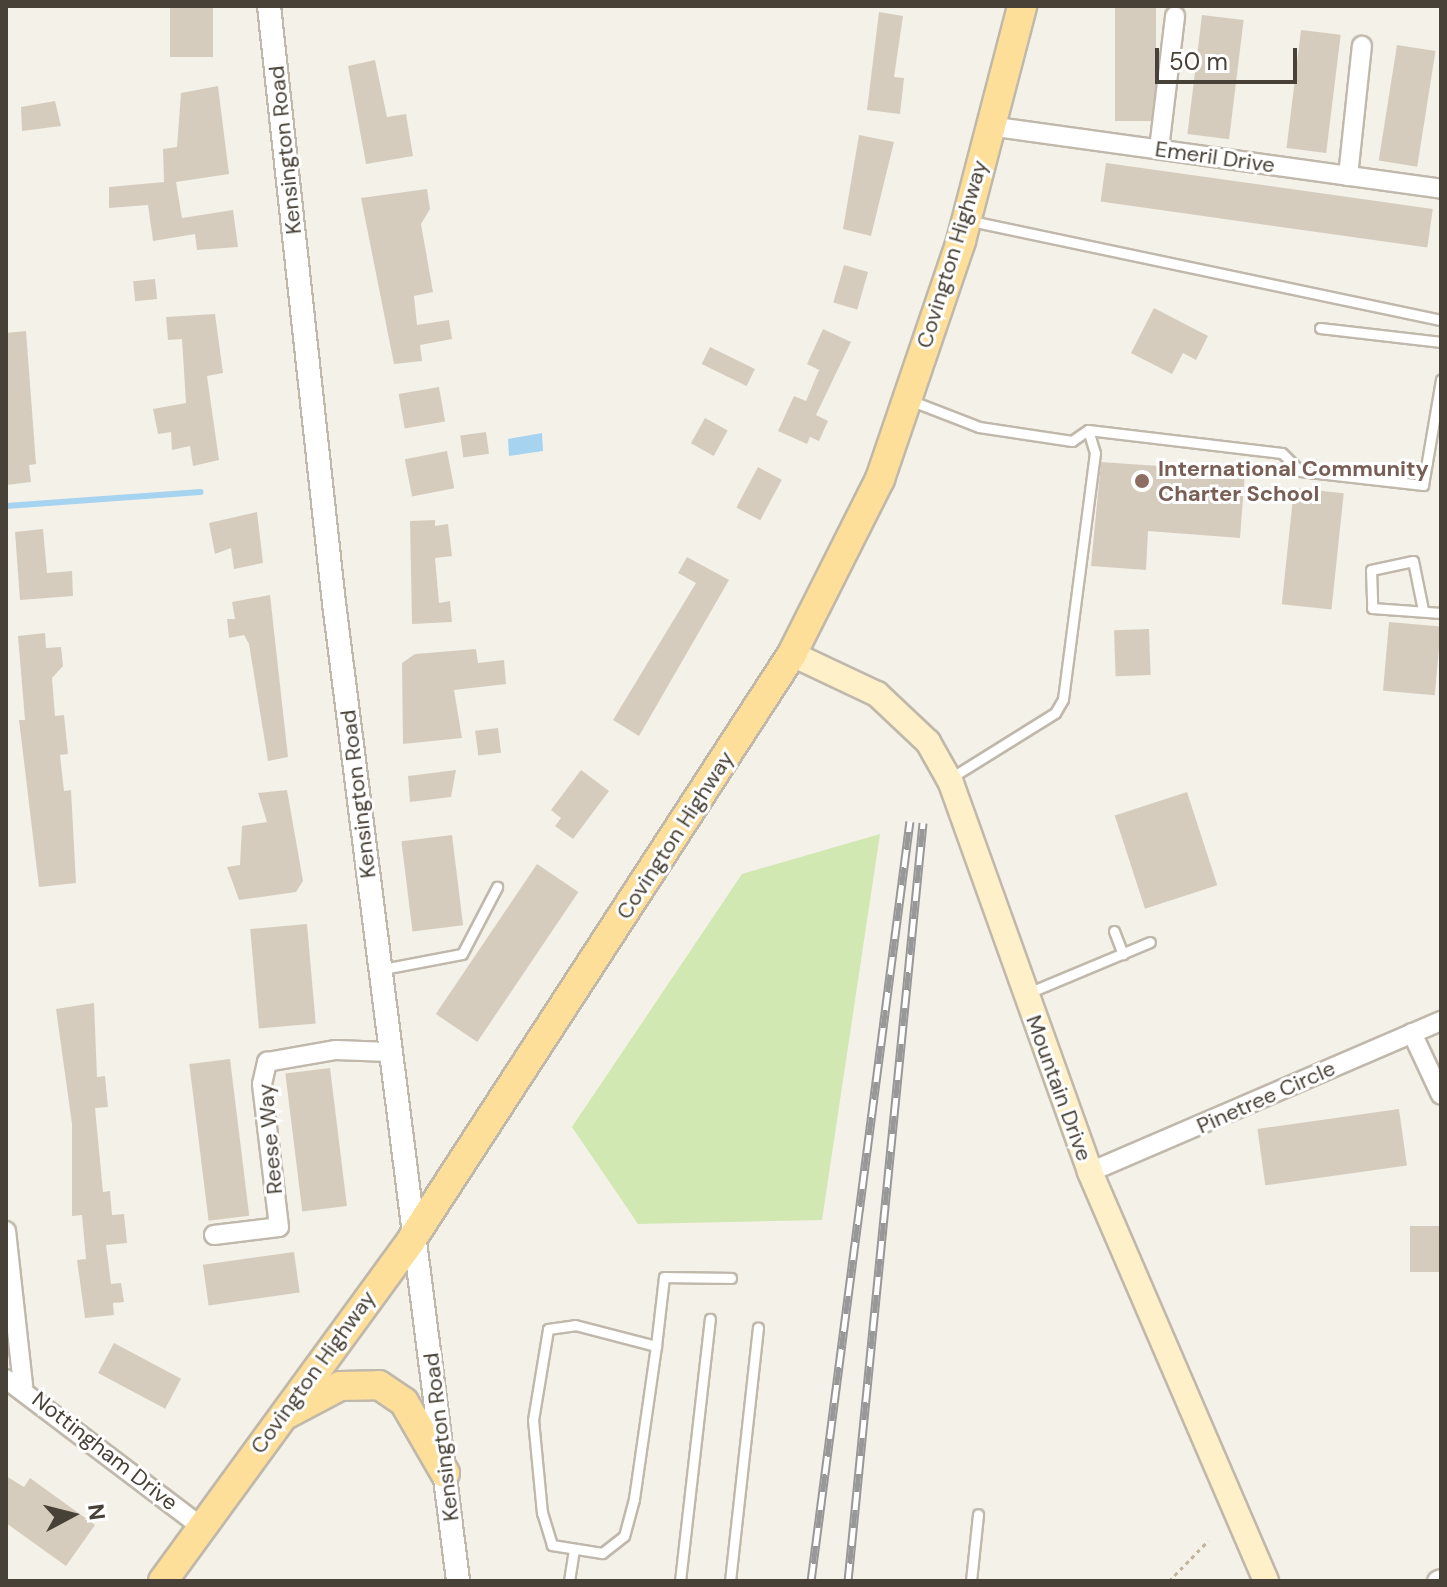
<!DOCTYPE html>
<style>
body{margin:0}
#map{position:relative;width:1447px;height:1587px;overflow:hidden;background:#f4f1e9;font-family:"DM Sans",sans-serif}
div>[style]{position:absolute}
.green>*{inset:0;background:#d1e8b2}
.water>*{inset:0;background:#a6d3f0}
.stream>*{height:6px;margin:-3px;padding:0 3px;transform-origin:3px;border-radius:3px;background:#a6d3f0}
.building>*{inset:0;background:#d6ccbe;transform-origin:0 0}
.path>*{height:3px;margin-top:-1.5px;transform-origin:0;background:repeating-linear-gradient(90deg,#c1b49d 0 4px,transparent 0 8px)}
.roads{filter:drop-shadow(2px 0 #c0b8ab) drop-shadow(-2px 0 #c0b8ab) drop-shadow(0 2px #c0b8ab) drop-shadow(0 -2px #c0b8ab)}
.service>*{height:9px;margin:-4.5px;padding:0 4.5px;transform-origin:4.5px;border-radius:4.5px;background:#fff}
.minor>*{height:18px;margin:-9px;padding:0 9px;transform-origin:9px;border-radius:9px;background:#fff}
.tertiary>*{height:22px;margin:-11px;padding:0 11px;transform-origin:11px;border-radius:11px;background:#fff}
.secondary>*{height:24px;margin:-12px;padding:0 12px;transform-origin:12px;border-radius:12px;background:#fef0c9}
.primary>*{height:28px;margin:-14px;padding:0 14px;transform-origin:14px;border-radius:14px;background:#fddf99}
.rail>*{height:9px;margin-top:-4.5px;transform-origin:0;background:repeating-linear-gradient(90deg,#fff 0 18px,#989898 0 36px);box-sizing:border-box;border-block:2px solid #989898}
.dots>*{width:22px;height:22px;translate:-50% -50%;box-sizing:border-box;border:4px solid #fff;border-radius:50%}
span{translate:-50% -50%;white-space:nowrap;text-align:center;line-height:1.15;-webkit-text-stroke:6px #fff;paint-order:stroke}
.street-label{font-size:22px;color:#484137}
.education-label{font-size:22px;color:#785e54;font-weight:700}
.left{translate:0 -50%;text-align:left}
.frame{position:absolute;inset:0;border:8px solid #484137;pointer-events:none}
.north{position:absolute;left:32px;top:1475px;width:80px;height:80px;-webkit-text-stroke:6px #fff;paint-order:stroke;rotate:83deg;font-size:22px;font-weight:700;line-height:32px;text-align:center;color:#484137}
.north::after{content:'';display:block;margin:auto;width:28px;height:36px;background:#484137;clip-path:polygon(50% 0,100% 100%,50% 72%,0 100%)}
.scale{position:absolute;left:1155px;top:48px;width:142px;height:36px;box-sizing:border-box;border:4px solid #484137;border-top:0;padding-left:10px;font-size:24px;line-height:28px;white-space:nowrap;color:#484137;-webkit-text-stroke:6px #fff;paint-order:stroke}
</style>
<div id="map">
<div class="green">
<div style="clip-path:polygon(880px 834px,822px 1220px,638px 1224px,572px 1127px,742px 874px)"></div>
</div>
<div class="water">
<div style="clip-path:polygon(542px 433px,543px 451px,509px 456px,508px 439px)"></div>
</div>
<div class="stream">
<div style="left:6px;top:506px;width:195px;rotate:-4.1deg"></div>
</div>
<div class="building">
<div style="left:170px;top:6px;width:43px;height:51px"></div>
<div style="left:1115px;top:6px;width:41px;height:115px"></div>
<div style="clip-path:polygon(879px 12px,903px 16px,894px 77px,904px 78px,900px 114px,867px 110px)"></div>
<div style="left:1202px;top:15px;width:42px;height:120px;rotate:7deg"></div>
<div style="left:1301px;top:30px;width:40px;height:119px;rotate:7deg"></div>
<div style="left:1397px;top:45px;width:39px;height:117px;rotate:9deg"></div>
<div style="clip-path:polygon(375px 60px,387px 117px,406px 114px,413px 156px,366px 164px,348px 66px)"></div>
<div style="clip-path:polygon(218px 86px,229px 174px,176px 182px,182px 218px,233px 210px,238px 247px,197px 250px,195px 234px,153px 241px,148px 205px,109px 208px,109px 187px,164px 182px,163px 149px,177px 147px,181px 93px)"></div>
<div style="clip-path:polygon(55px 101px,61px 126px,22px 131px,21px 107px)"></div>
<div style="clip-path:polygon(859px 135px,894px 142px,871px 236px,843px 229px)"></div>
<div style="left:1106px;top:163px;width:330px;height:39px;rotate:8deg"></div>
<div style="clip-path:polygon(427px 189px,430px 209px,421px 224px,433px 292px,414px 296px,417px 325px,449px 320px,452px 339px,420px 345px,422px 361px,394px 364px,361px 198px)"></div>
<div style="left:844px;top:265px;width:25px;height:39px;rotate:16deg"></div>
<div style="left:155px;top:279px;width:20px;height:22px;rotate:84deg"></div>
<div style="clip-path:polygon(1154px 308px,1208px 336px,1196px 360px,1183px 353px,1172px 374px,1131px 353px)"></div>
<div style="clip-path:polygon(215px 314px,223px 373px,207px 376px,219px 460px,193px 466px,190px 446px,172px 450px,171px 432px,158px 434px,153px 409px,186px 403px,182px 339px,168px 340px,166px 317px)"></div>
<div style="clip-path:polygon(823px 329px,851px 342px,816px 415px,828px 421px,819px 441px,810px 437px,807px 444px,778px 431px,794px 396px,806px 401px,819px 370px,807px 364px)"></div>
<div style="clip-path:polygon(26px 331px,36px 464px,29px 465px,31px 482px,6px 485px,6px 333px)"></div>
<div style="left:710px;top:347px;width:50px;height:19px;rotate:26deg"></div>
<div style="left:439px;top:387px;width:35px;height:41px;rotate:80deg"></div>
<div style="left:705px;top:418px;width:26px;height:29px;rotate:29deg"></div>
<div style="left:486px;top:432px;width:22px;height:26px;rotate:82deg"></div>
<div style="left:447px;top:451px;width:38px;height:43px;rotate:79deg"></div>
<div style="clip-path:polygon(1101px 462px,1245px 472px,1240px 538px,1148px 531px,1146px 570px,1091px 566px)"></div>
<div style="left:758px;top:467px;width:27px;height:46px;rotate:28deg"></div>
<div style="left:1294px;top:488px;width:50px;height:117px;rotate:6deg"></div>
<div style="clip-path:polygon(257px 512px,263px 563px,234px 569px,231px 548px,215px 554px,209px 523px)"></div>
<div style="clip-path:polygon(435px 520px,435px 526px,448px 524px,452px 556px,435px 558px,439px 603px,450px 601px,452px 622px,412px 624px,410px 521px)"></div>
<div style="clip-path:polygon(43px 529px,47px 573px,72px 571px,73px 596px,20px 600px,15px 532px)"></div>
<div style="clip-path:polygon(687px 557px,729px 580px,639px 736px,613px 720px,696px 583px,678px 573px)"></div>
<div style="clip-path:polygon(270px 595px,288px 757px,268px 761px,249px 644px,244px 635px,229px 638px,227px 619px,235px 619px,232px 602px)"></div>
<div style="left:1389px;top:622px;width:52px;height:69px;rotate:5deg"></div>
<div style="left:1149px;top:629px;width:46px;height:35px;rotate:88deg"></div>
<div style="clip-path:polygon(45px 633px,46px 648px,61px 647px,63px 666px,52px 678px,55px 716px,64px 715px,68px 754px,60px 755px,64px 791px,71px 790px,76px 883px,39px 887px,19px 720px,25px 720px,18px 636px)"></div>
<div style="clip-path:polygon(476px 649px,478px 663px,504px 660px,506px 684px,454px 690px,462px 738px,403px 744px,402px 663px,415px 654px)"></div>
<div style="left:498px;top:728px;width:25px;height:23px;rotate:83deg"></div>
<div style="clip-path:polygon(456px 770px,451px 797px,410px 802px,408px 776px)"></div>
<div style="clip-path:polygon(581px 770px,609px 791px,573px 839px,555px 826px,561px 818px,551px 810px)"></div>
<div style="clip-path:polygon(287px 790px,303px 881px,296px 892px,239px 900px,227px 867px,240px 865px,242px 826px,267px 822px,258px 793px)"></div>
<div style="left:1187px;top:792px;width:98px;height:76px;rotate:72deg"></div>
<div style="left:452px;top:835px;width:91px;height:51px;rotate:83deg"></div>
<div style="left:537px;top:864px;width:50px;height:181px;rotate:34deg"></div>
<div style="left:307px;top:924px;width:100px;height:57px;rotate:85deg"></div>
<div style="clip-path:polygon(94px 1003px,97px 1077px,105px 1076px,108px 1107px,95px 1108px,103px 1192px,110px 1191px,112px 1215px,124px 1214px,127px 1243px,106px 1245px,111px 1284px,121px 1283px,124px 1302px,113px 1303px,114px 1315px,85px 1318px,77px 1260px,86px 1259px,82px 1215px,72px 1216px,72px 1124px,56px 1009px)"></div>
<div style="left:230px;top:1059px;width:158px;height:41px;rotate:83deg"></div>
<div style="left:330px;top:1068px;width:139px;height:45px;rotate:83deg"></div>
<div style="left:1399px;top:1109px;width:57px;height:143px;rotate:82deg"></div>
<div style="left:1410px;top:1226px;width:31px;height:46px"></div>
<div style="left:294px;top:1252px;width:41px;height:92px;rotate:82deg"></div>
<div style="left:114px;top:1343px;width:76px;height:34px;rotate:28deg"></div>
<div style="clip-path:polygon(6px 1476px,24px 1487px,30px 1478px,95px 1525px,66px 1566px,6px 1523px)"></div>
</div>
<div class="path">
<div style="left:1169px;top:1581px;width:56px;rotate:-45.7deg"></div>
</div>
<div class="roads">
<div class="service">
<div style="left:971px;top:221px;width:480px;rotate:11.9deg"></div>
<div style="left:1320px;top:328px;width:122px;rotate:6.6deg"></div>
<div style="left:912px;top:401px;width:72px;rotate:21.2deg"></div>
<div style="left:979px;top:427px;width:94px;rotate:8.6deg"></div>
<div style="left:1072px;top:441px;width:19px;rotate:-35deg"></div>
<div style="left:1088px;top:430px;width:195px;rotate:6.8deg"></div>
<div style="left:1282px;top:453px;width:25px;rotate:45deg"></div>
<div style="left:1300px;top:471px;width:124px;rotate:6.5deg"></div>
<div style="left:1423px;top:485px;width:107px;rotate:-80.3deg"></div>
<div style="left:1423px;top:610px;width:50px;rotate:-101.5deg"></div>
<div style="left:1413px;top:561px;width:43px;rotate:167.9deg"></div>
<div style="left:1371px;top:570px;width:38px;rotate:88deg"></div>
<div style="left:1372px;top:608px;width:69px;rotate:4.1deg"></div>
<div style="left:949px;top:779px;width:125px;rotate:-31.9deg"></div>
<div style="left:1055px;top:713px;width:16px;rotate:-60deg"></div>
<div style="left:1063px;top:699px;width:248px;rotate:-82.6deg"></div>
<div style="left:1095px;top:453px;width:24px;rotate:-107deg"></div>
<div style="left:1114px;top:931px;width:25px;rotate:69deg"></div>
<div style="left:383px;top:969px;width:80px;rotate:-10.8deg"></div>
<div style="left:462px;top:954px;width:76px;rotate:-62.4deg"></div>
<div style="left:1028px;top:993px;width:132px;rotate:-22.7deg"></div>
<div style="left:575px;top:1325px;width:84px;rotate:14.5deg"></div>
<div style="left:656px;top:1346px;width:155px;rotate:98.2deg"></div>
<div style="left:634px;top:1499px;width:38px;rotate:105deg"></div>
<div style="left:624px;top:1536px;width:28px;rotate:142deg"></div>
<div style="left:602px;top:1553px;width:51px;rotate:-170.9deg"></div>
<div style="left:552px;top:1545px;width:34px;rotate:-107deg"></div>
<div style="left:542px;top:1513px;width:93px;rotate:-95.5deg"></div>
<div style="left:533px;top:1420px;width:92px;rotate:-80.6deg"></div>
<div style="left:548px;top:1329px;width:27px;rotate:-8deg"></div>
<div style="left:656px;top:1346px;width:69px;rotate:-83.4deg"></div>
<div style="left:664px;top:1277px;width:67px;rotate:0.9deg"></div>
<div style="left:569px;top:1581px;width:30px;rotate:-81deg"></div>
<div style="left:680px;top:1581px;width:264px;rotate:-83.5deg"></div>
<div style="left:730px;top:1581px;width:255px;rotate:-83.7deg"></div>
<div style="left:971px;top:1581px;width:67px;rotate:-84deg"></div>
</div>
<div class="minor">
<div style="left:989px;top:126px;width:456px;rotate:7.9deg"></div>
<div style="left:1159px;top:149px;width:134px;rotate:-83.1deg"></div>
<div style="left:1348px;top:176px;width:131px;rotate:-83.9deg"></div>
<div style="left:1412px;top:1033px;width:68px;rotate:64.9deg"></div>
<div style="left:1090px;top:1172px;width:382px;rotate:-23.3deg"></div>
<div style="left:6px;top:1231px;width:156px;rotate:83.7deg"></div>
<div style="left:214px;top:1235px;width:65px;rotate:-7deg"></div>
<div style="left:279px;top:1227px;width:144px;rotate:-96.8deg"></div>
<div style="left:262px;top:1084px;width:23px;rotate:-77deg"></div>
<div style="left:267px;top:1062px;width:70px;rotate:-9.9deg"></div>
<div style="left:336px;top:1050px;width:53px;rotate:2.2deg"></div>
<div style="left:6px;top:1379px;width:246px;rotate:37.1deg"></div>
<div style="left:1437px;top:1581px;width:4px;rotate:-27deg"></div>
</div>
<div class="tertiary">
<div style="left:269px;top:6px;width:601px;rotate:83.79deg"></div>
<div style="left:334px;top:603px;width:986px;rotate:82.77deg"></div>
</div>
<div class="secondary">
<div style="left:792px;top:654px;width:94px;rotate:25.2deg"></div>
<div style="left:877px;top:694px;width:70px;rotate:43.3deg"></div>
<div style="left:928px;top:742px;width:47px;rotate:60.7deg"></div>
<div style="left:951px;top:783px;width:413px;rotate:70.3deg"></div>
<div style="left:1090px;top:1172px;width:445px;rotate:66.7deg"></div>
</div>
<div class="primary">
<div style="left:285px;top:1415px;width:62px;rotate:-27.8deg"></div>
<div style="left:340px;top:1386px;width:39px;rotate:-1deg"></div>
<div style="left:379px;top:1385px;width:30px;rotate:34deg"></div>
<div style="left:404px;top:1402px;width:82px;rotate:60deg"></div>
<div style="left:163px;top:1581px;width:423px;rotate:-53.9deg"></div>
<div style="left:412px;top:1239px;width:698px;rotate:-56.99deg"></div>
<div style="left:792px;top:654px;width:196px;rotate:-63.3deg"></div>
<div style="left:880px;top:479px;width:251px;rotate:-71.2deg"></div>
<div style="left:961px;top:241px;width:243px;rotate:-75.4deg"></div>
</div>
</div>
<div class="rail">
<div style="left:811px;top:1581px;width:766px;rotate:-82.58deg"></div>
<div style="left:848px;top:1581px;width:762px;rotate:-84.35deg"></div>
</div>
<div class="dots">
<div style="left:1142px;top:481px;background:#8d6e63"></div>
</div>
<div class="street-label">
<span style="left:285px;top:150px;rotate:-96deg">Kensington Road</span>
<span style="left:1215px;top:157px;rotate:8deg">Emeril Drive</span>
<span style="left:952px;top:254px;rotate:-73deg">Covington Highway</span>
<span style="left:358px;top:794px;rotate:-97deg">Kensington Road</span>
<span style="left:675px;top:835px;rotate:-57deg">Covington Highway</span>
<span style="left:1059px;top:1088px;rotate:70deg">Mountain Drive</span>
<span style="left:1266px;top:1097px;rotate:-24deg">Pinetree Circle</span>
<span style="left:270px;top:1139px;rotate:-95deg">Reese Way</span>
<span style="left:313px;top:1372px;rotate:-54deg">Covington Highway</span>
<span style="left:441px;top:1437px;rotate:-97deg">Kensington Road</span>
<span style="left:105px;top:1451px;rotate:38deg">Nottingham Drive</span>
</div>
<div class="education-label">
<span class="left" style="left:1158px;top:481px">International Community<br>Charter School</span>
</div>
<div class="frame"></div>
<div class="north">N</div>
<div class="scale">50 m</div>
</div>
